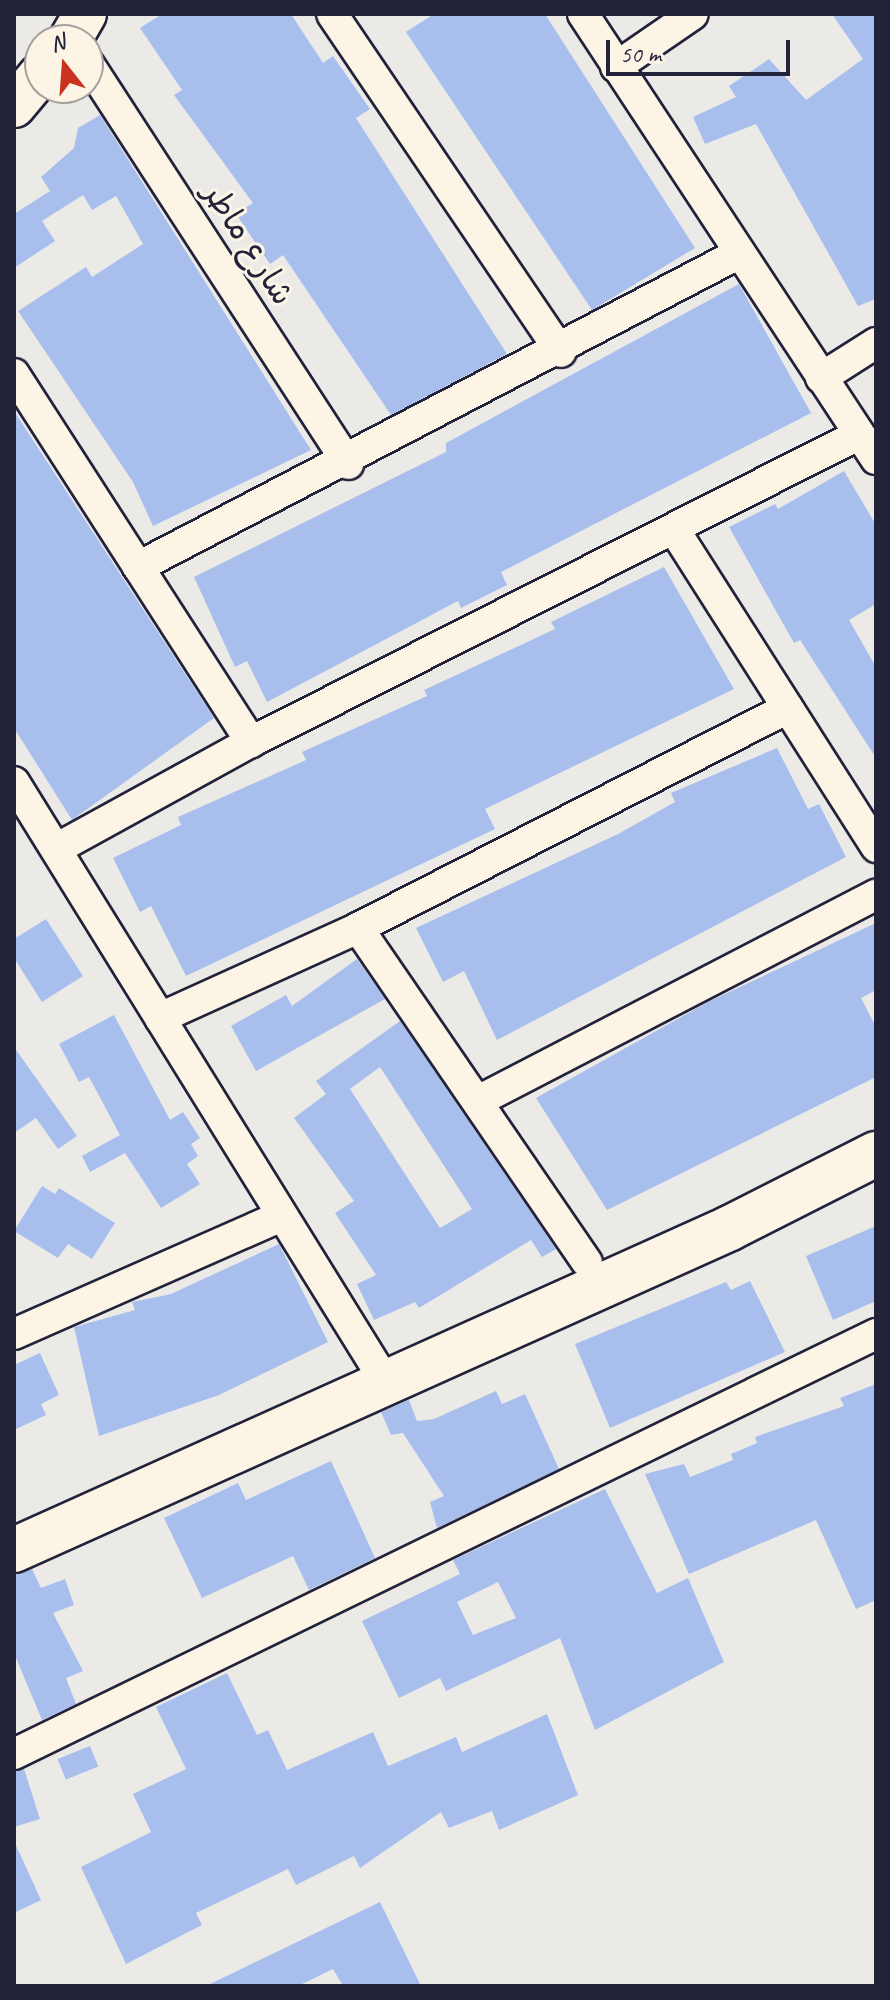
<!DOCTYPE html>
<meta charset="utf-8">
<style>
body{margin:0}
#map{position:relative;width:890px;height:2000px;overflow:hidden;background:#ebeae7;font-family:Caveat,"Playpen Sans Arabic",sans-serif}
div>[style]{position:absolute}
.building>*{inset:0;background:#a8bfed;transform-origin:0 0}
.roads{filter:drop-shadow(2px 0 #22223b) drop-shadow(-2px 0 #22223b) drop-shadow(0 2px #22223b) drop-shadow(0 -2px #22223b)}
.minor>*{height:30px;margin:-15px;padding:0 15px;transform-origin:15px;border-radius:15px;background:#fcf5e5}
.secondary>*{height:42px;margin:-21px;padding:0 21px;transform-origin:21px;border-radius:21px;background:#fcf5e5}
.primary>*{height:44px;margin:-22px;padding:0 22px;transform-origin:22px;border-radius:22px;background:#fcf5e5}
span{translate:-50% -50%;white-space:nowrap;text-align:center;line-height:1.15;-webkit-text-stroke:6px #fcf5e5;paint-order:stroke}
.street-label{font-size:32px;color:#22223b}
.frame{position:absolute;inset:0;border:16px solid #22223b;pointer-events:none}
.north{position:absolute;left:24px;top:24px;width:80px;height:80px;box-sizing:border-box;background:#fcf5e5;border:2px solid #a5a1a1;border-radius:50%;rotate:343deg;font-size:22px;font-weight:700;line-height:32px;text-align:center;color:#22223b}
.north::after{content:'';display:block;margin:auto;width:28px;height:36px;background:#c8321e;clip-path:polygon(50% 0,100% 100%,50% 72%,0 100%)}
.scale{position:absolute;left:606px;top:40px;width:184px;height:36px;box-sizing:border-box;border:4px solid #22223b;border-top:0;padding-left:10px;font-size:24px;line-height:28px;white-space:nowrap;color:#22223b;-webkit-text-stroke:6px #fcf5e5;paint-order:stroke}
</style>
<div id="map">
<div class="building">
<div style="clip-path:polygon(162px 14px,291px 14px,323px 63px,333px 56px,370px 109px,356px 118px,507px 354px,391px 415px,283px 255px,270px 264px,236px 214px,253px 203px,174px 95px,182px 90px,140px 28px)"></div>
<div style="clip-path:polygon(434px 14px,545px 14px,695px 248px,592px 310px,406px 32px)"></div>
<div style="clip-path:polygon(832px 14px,876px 14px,876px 299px,858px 306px,756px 124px,705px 144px,693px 117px,736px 97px,729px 86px,769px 59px,806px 100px,863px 59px)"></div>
<div style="clip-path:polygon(100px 115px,311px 450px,153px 526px,133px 482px,18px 311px,86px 267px,92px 277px,143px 244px,116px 196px,92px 210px,83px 195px,42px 221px,55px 241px,14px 268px,14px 214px,50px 191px,41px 177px,74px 148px,78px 128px)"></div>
<div style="clip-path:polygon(739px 284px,811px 413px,501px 572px,507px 585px,461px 608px,458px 601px,267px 702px,247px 661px,235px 667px,194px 577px,446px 452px,446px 443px)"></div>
<div style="clip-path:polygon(14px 411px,214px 718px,72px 820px,14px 728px)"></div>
<div style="clip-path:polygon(844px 471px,876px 525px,876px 604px,849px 620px,876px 667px,876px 758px,800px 640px,794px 643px,729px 527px,775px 504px,778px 509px)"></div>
<div style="clip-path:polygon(664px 567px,734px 689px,485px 809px,495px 829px,186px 976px,151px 906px,140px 912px,113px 858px,181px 825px,178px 817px,306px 760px,302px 752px,427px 696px,424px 690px,555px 629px,551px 622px)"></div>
<div style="clip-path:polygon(777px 748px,808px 809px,819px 804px,846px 857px,497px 1040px,464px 971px,443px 982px,416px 928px,618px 834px,675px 802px,671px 793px)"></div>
<div style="clip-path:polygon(46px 919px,83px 976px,42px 1002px,14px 958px,14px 939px)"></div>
<div style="clip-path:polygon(876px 923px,876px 990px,861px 998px,876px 1027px,876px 1077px,607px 1210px,536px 1098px,708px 1002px)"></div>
<div style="clip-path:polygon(357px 959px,385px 999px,256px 1071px,231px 1026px,286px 995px,292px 1006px)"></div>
<div style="clip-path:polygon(114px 1015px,170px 1120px,183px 1112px,200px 1138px,191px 1144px,198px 1156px,187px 1164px,200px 1184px,161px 1208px,125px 1153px,90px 1172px,82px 1156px,120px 1135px,89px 1077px,79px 1082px,59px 1044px)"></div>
<div style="clip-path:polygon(evenodd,400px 1021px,556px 1249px,542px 1257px,531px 1240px,419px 1308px,415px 1302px,374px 1320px,357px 1284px,376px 1275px,335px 1213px,354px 1201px,294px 1118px,326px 1094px,316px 1081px,400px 1021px,380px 1067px,472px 1209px,440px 1228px,350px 1089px,380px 1067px)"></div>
<div style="clip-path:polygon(14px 1047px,77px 1136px,58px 1149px,36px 1118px,14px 1133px)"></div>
<div style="clip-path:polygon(42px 1186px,55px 1194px,59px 1188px,115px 1223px,92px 1259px,68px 1244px,58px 1258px,14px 1231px)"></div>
<div style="clip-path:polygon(876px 1226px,876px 1301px,833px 1320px,806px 1256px)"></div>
<div style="clip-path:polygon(279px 1244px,328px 1342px,219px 1395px,99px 1436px,74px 1327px,135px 1310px,132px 1302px,171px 1294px)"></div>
<div style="clip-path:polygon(750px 1281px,785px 1352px,610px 1428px,575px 1344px,726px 1282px,731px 1290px)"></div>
<div style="clip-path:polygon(40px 1353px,59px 1395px,41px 1404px,46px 1415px,14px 1430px,14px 1365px)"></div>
<div style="clip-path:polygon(876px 1384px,876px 1600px,856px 1609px,816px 1520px,689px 1574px,645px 1474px,684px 1464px,690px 1477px,733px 1460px,731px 1454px,757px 1443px,755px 1437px,844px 1406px,840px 1398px)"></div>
<div style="clip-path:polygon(496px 1391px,502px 1404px,525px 1394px,559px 1469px,437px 1528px,430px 1502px,444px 1496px,403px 1433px,391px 1435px,381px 1412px,409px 1400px,417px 1421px,434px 1419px)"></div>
<div style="clip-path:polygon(331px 1461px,375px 1558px,309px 1590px,293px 1556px,202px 1598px,164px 1518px,238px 1483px,246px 1500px)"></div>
<div style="clip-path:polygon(evenodd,605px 1489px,657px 1593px,688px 1578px,724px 1662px,595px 1730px,560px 1638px,446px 1691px,440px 1678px,399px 1698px,362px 1621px,460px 1574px,453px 1560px,605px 1489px,498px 1582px,516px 1618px,473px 1635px,457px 1602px,498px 1582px)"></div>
<div style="clip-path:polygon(32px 1569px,41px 1588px,65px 1579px,74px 1605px,53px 1613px,83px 1671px,66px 1678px,76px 1704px,42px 1720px,14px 1653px,14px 1575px)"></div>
<div style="clip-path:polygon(227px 1673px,257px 1735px,268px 1730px,287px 1770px,373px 1732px,388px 1766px,456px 1737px,462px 1752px,547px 1714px,578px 1795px,499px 1830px,492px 1811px,449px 1828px,441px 1812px,360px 1868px,354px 1856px,296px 1885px,288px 1869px,196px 1913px,202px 1925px,126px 1964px,81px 1867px,151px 1832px,133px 1794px,186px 1769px,156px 1707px)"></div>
<div style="left:90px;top:1746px;width:22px;height:35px;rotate:68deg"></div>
<div style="clip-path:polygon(24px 1769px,40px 1819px,14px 1827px,14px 1772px)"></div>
<div style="clip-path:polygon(14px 1841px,41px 1900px,14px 1913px)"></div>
<div style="clip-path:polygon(380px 1902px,421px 1986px,343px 1986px,333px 1969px,298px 1986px,206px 1986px)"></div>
</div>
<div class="roads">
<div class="minor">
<div style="left:332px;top:14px;width:408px;rotate:55.9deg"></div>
<div style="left:583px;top:14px;width:533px;rotate:56.64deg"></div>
<div style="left:88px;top:63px;width:478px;rotate:57deg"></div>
<div style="left:616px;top:67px;width:93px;rotate:-34.5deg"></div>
<div style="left:14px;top:374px;width:438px;rotate:57.2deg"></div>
<div style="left:821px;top:378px;width:65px;rotate:-32.5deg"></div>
<div style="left:675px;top:531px;width:375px;rotate:57.5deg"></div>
<div style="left:138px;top:567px;width:674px;rotate:-27.55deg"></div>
<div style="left:14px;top:782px;width:705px;rotate:58.23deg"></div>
<div style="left:56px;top:849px;width:222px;rotate:-28.8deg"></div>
<div style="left:251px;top:742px;width:682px;rotate:-26.83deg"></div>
<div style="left:358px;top:928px;width:405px;rotate:55.6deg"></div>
<div style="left:160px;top:1018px;width:217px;rotate:-24.4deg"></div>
<div style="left:358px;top:928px;width:483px;rotate:-27.1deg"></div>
<div style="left:480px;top:1100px;width:446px;rotate:-27.4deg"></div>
<div style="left:14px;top:1334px;width:292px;rotate:-23.8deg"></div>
<div style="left:14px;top:1754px;width:959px;rotate:-25.98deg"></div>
</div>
<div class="secondary">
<div style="left:70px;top:40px;width:30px;rotate:-60deg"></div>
<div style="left:14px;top:106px;width:40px;rotate:-50deg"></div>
</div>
<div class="primary">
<div style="left:14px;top:1550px;width:785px;rotate:-24.21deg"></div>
<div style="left:730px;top:1228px;width:164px;rotate:-26.9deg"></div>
</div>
</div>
<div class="street-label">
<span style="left:248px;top:244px;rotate:57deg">شارع ماطر</span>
</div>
<div class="frame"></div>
<div class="north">N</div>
<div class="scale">50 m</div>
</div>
